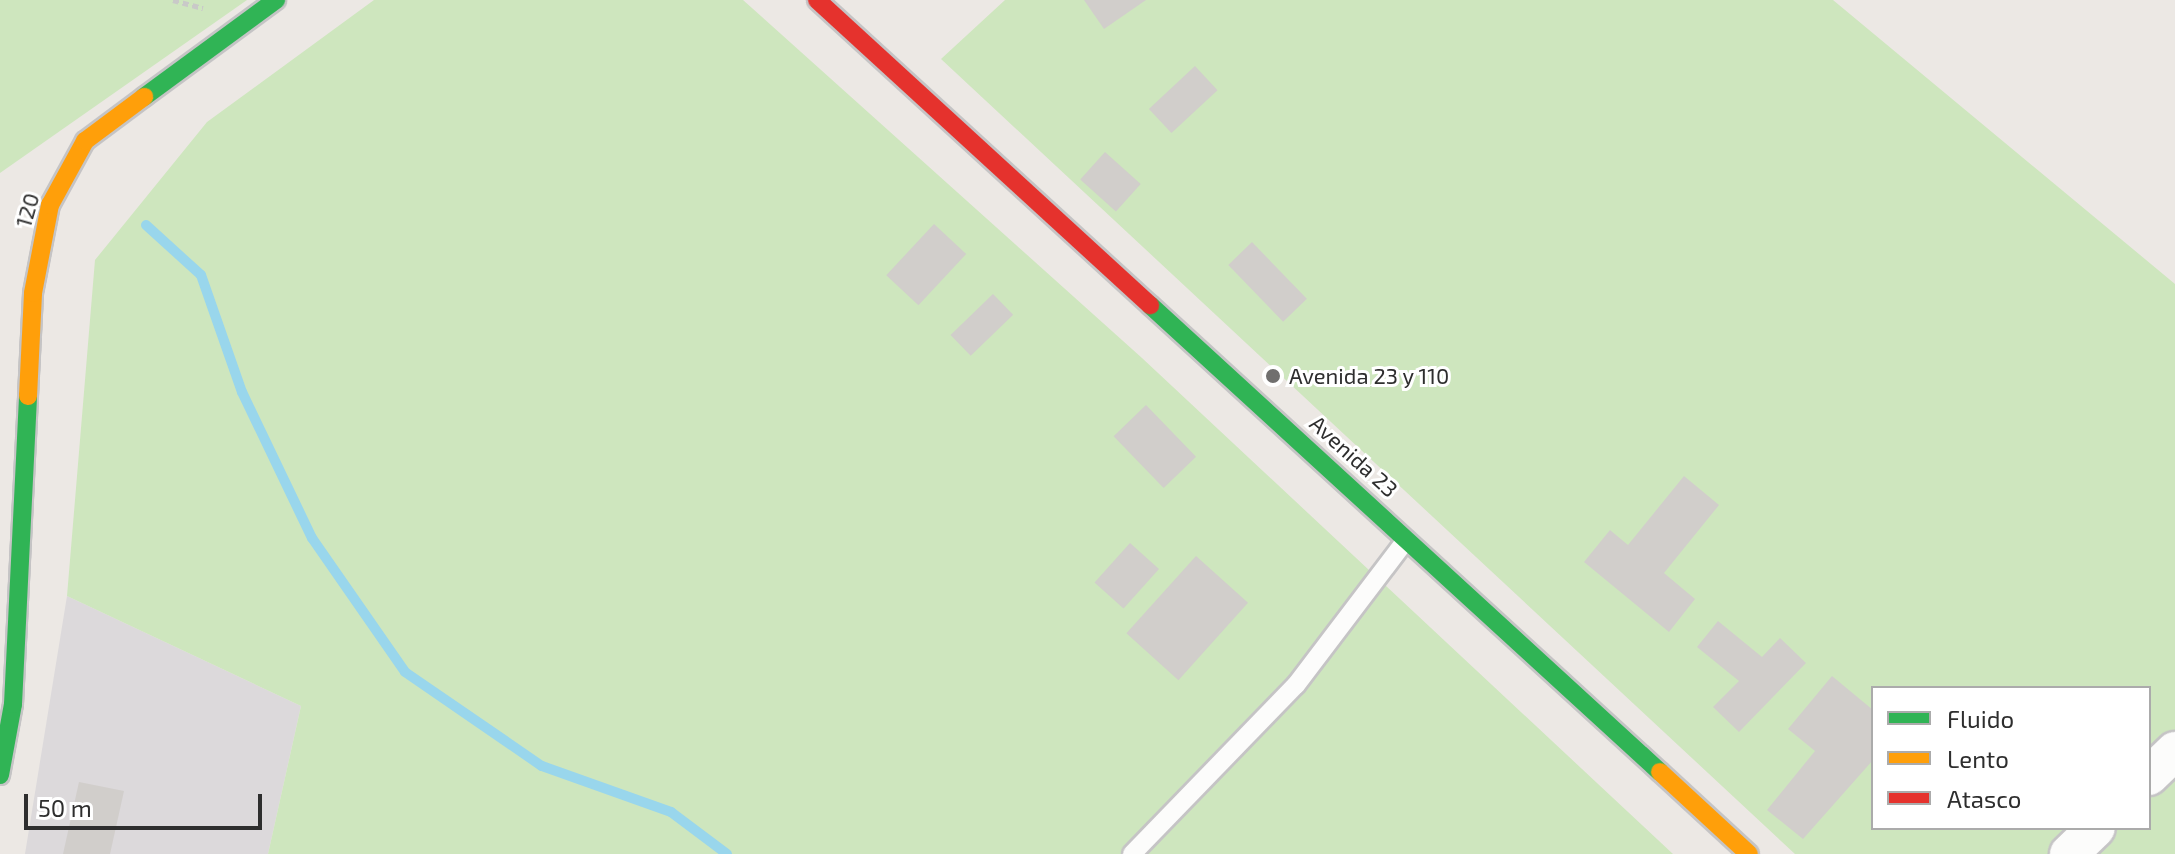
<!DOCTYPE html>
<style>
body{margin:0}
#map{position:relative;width:2175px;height:854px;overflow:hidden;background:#ece8e4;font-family:"Exo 2",sans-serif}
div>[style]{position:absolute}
.industrial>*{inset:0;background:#dcd9db}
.green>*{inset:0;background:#cee6be}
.stream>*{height:10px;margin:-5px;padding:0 5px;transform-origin:5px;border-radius:5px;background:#99d6ec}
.building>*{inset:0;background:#d1cecb;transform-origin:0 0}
.path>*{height:5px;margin-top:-2.5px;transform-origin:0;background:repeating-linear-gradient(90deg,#c9c9c8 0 6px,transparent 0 10px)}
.roads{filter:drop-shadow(2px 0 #c5c4c5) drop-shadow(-2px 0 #c5c4c5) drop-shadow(0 2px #c5c4c5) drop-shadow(0 -2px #c5c4c5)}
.lane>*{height:18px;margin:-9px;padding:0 9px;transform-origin:9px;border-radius:9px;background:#fcfcfb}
.street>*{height:38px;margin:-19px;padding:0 19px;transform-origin:19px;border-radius:19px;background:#fcfcfb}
.fast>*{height:18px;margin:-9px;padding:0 9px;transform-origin:9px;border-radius:9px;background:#30b455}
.slow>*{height:18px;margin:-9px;padding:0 9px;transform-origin:9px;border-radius:9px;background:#ff9f0a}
.jam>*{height:18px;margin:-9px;padding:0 9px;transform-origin:9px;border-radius:9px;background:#e5322d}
.dots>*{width:22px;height:22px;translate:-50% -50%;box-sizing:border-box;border:4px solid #fff;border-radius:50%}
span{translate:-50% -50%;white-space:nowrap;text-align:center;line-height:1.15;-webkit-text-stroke:6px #fff;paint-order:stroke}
.street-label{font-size:22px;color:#2e2e2e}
.poi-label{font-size:22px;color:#2e2e2e}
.left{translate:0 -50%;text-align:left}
.legend{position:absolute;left:1871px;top:686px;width:280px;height:144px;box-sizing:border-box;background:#fff;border:2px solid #ababab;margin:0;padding:10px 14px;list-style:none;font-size:24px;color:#2e2e2e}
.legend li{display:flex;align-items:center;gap:16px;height:40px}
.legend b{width:40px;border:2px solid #ababab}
.scale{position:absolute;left:24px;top:794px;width:238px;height:36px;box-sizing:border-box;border:4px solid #2e2e2e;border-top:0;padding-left:10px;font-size:24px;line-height:28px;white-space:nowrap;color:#2e2e2e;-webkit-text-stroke:6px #fff;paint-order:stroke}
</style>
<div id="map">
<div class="industrial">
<div style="clip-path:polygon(67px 596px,301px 706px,268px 854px,25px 854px)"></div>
</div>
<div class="green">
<div style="clip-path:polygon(0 0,247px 0,0 173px)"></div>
<div style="clip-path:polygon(374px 0,743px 0,1142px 358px,1673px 854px,268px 854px,301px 706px,67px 596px,95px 260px,207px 122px)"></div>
<div style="clip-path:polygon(evenodd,1005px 0,1833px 0,2175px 284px,2175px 854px,1795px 854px,941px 59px,1005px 0,1873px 688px,2149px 688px,2149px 828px,1873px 828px,1873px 688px)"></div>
</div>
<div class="stream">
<div style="left:146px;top:225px;width:74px;rotate:42.3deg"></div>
<div style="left:201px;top:275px;width:124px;rotate:70.7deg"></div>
<div style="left:242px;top:392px;width:162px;rotate:64.4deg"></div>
<div style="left:312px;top:538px;width:163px;rotate:55.2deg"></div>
<div style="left:405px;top:672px;width:166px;rotate:34.5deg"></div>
<div style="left:542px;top:766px;width:137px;rotate:19.6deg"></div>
<div style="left:671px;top:812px;width:70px;rotate:36.9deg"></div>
</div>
<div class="building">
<div style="clip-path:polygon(1084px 0,1146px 0,1104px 29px)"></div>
<div style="left:1195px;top:66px;width:33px;height:63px;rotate:47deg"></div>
<div style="left:1105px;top:152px;width:48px;height:37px;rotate:42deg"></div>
<div style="left:934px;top:224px;width:44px;height:70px;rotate:43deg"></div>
<div style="left:1252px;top:242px;width:79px;height:33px;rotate:46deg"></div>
<div style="left:993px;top:294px;width:29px;height:59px;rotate:46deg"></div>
<div style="left:1146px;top:405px;width:72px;height:45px;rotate:46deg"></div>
<div style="clip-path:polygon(1684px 476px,1719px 505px,1664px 573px,1695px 599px,1669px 632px,1584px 562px,1610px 530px,1628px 545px)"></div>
<div style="left:1130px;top:543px;width:39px;height:53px;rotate:42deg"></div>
<div style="left:1196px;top:556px;width:70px;height:104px;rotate:42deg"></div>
<div style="clip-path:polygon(1718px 621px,1762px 657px,1780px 638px,1806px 663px,1739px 732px,1713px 707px,1739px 681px,1697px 647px)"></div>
<div style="clip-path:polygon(1832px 676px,1873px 710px,1873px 760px,1803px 839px,1767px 810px,1815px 751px,1788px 729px)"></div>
<div style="clip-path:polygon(79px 782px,124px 791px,110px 854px,63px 854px)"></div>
</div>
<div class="path">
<div style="left:173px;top:0;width:31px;rotate:15deg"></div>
</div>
<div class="roads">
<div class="lane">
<div style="left:1132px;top:854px;width:235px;rotate:-45.9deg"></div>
<div style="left:1296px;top:685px;width:182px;rotate:-52.8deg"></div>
</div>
<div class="street">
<div style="left:2149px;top:776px;width:36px;rotate:-44deg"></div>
<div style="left:2069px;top:854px;width:37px;rotate:-44deg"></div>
</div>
<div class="fast">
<div style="left:144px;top:97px;width:164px;rotate:-36.3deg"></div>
<div style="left:1150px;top:305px;width:692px;rotate:42.48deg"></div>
<div style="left:0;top:775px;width:72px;rotate:-79.6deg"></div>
<div style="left:13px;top:704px;width:308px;rotate:-87.2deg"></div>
</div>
<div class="slow">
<div style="left:28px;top:396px;width:103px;rotate:-87.2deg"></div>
<div style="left:33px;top:293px;width:90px;rotate:-79.1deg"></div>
<div style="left:50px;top:205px;width:73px;rotate:-61.3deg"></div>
<div style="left:85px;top:141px;width:74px;rotate:-36.7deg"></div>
<div style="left:1660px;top:772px;width:121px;rotate:42.7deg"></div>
</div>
<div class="jam">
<div style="left:817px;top:0;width:452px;rotate:42.5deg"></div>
</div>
</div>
<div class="dots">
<div style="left:1273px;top:376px;background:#706f6e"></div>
</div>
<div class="street-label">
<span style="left:27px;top:210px;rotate:-74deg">120</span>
<span style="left:1354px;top:456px;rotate:42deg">Avenida 23</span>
</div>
<div class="poi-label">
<span class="left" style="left:1289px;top:376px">Avenida 23 y 110</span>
</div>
<ul class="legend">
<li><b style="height:10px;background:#30b455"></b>Fluido</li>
<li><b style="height:10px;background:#ff9f0a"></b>Lento</li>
<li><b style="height:10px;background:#e5322d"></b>Atasco</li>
</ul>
<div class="scale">50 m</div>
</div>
